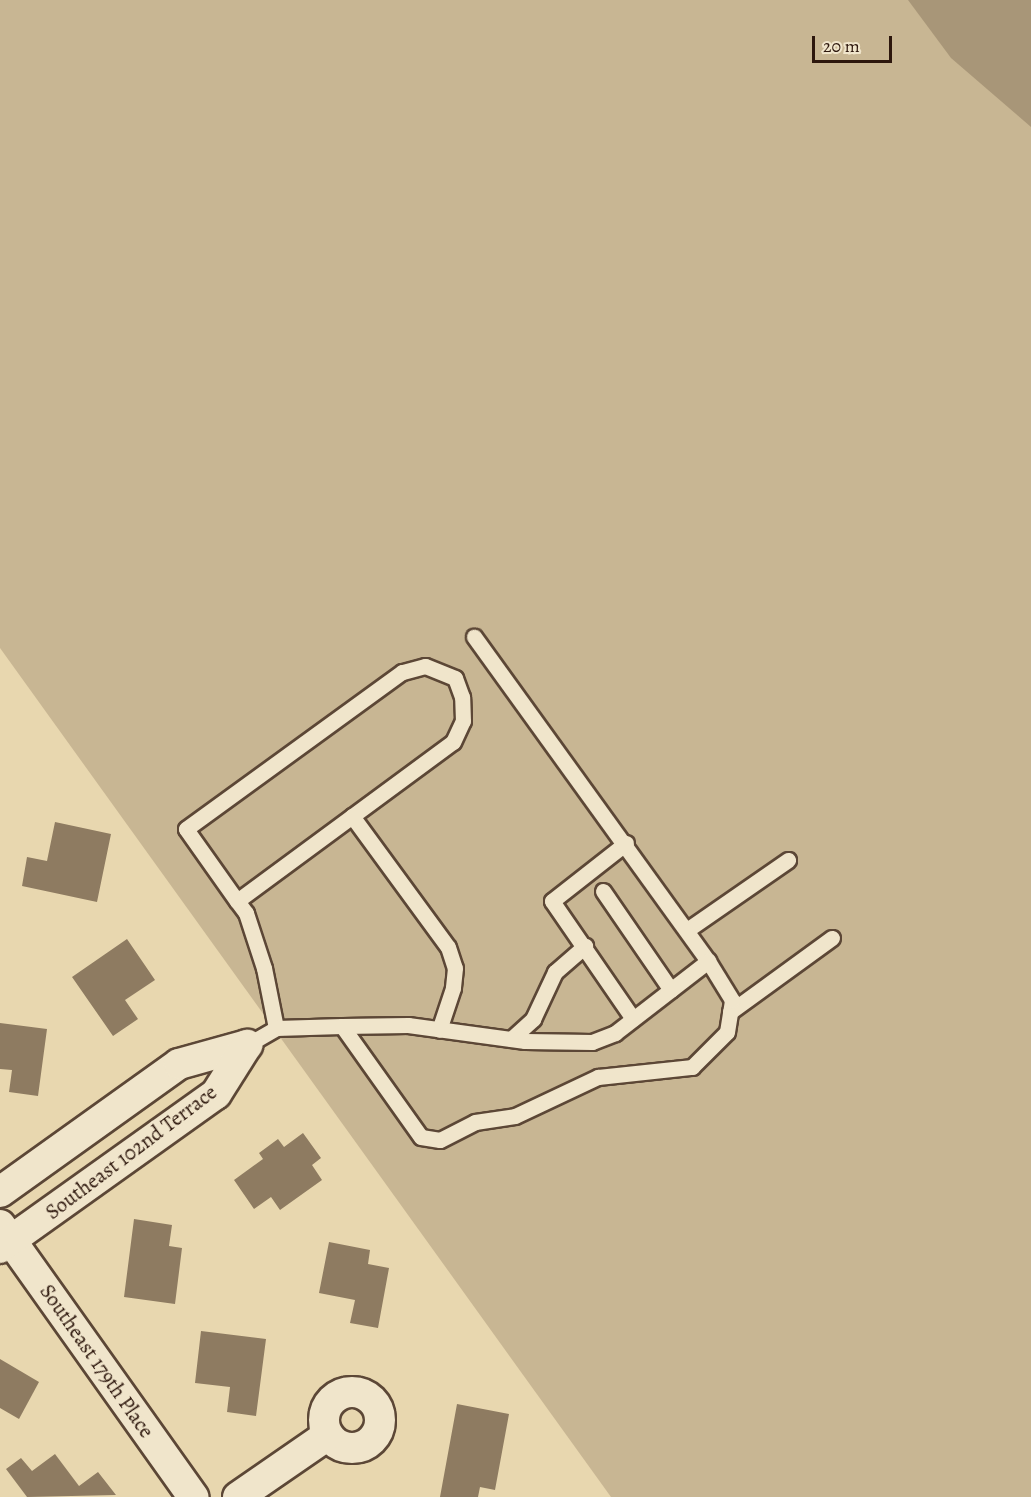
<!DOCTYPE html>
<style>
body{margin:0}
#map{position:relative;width:1031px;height:1497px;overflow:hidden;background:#e8d7af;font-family:Alegreya,serif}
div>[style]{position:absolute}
.green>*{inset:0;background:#c8b693}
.water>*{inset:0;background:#a89678}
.building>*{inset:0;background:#8e7b61}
.roads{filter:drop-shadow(2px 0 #5c4736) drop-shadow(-2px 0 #5c4736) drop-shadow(0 2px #5c4736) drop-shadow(0 -2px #5c4736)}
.lane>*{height:15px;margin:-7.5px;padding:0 7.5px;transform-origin:7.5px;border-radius:7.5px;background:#f0e5cb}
.street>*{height:30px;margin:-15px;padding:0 15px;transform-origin:15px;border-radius:15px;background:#f0e5cb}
.street>.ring{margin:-15px;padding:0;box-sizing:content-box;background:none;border:30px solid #f0e5cb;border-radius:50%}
span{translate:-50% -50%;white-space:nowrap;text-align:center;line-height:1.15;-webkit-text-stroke:4.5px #f0e5cb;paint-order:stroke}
.street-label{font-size:21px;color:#2d170d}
.scale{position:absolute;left:812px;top:36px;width:80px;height:27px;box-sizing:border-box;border:3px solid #2d170d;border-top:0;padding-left:8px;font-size:18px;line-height:21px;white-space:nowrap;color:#2d170d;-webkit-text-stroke:4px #f0e5cb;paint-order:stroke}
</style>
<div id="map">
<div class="green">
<div style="clip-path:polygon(0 0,1031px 0,1031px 1497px,611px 1497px,0 648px)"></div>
</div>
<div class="water">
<div style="clip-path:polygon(908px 0,1031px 0,1031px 127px,951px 58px)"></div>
</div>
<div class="building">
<div style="clip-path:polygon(55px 822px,111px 834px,97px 902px,22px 886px,27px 857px,47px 861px)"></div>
<div style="clip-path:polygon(127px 939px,155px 980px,125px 1000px,138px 1019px,113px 1036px,72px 977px)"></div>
<div style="clip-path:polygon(0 1023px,47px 1029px,38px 1096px,9px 1092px,12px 1070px,0 1069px)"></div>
<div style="clip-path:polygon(303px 1133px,321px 1158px,312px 1165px,322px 1180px,280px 1210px,271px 1197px,254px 1209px,234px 1180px,263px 1159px,259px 1153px,278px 1139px,284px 1147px)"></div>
<div style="clip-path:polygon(134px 1219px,172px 1225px,169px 1246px,182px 1248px,175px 1304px,124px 1297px)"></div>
<div style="clip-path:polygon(329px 1242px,370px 1250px,368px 1264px,389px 1268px,378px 1328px,350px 1323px,355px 1300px,319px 1293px)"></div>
<div style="clip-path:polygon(201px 1331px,266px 1339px,256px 1416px,227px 1412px,230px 1387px,195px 1383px)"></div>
<div style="clip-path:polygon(0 1359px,39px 1382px,19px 1419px,0 1408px)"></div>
<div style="clip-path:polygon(457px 1404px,509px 1414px,495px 1490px,480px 1487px,478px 1497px,440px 1497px)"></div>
<div style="clip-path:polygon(55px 1454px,79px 1486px,98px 1472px,116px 1495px,27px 1497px,6px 1469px,21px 1458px,32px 1471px)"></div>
</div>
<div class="roads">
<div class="lane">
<div style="left:352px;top:816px;width:162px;rotate:53.8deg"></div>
<div style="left:448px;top:947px;width:22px;rotate:72deg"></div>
<div style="left:455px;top:968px;width:20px;rotate:96deg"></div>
<div style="left:453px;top:988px;width:44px;rotate:108.4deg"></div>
<div style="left:626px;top:843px;width:94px;rotate:141.9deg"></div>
<div style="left:552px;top:901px;width:143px;rotate:55.5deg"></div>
<div style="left:603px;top:891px;width:120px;rotate:55.5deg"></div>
<div style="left:237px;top:901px;width:268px;rotate:-36.4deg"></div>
<div style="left:453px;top:742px;width:23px;rotate:-65deg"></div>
<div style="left:463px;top:721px;width:24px;rotate:-92deg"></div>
<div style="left:462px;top:697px;width:20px;rotate:-110deg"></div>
<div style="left:455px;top:678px;width:32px;rotate:-158deg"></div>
<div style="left:425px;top:666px;width:24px;rotate:165deg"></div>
<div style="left:402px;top:672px;width:267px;rotate:144deg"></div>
<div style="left:186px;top:829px;width:88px;rotate:54.7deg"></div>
<div style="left:237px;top:901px;width:15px;rotate:53deg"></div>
<div style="left:246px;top:913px;width:58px;rotate:71.9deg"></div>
<div style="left:264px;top:968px;width:61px;rotate:78.7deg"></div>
<div style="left:687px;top:930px;width:123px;rotate:-34.7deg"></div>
<div style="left:730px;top:1012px;width:126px;rotate:-36deg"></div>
<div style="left:342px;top:1026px;width:136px;rotate:54.6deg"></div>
<div style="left:421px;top:1137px;width:19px;rotate:9deg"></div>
<div style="left:440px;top:1140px;width:39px;rotate:-27deg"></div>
<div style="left:475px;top:1122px;width:40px;rotate:-8.5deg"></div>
<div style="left:515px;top:1116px;width:92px;rotate:-25.2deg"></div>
<div style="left:598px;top:1077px;width:95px;rotate:-6.1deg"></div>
<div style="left:692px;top:1067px;width:49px;rotate:-45deg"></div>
<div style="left:727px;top:1032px;width:32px;rotate:-81deg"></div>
<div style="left:732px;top:1000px;width:46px;rotate:-121.6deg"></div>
<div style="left:708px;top:961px;width:400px;rotate:-125.8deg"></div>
<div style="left:511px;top:1039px;width:30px;rotate:-42deg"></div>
<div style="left:533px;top:1019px;width:52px;rotate:-64.9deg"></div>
<div style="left:555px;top:972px;width:40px;rotate:-41deg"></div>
<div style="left:247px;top:1045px;width:34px;rotate:-30deg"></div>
<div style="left:276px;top:1028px;width:66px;rotate:-1.7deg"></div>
<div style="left:342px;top:1026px;width:66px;rotate:-0.9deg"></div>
<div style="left:408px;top:1025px;width:118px;rotate:7.8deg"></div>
<div style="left:525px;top:1041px;width:67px;rotate:0.9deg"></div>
<div style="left:592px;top:1042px;width:25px;rotate:-21deg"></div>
<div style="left:615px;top:1033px;width:118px;rotate:-37.7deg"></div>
</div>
<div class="street">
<div style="left:0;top:1192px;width:220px;rotate:-35.6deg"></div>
<div style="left:179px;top:1064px;width:71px;rotate:-15.6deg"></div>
<div style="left:0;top:1225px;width:334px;rotate:54.6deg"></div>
<div style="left:0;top:1248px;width:265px;rotate:-35.5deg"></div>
<div style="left:216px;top:1094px;width:58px;rotate:-57.7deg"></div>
<div class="ring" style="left:324px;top:1392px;width:26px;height:26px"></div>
<div style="left:238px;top:1497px;width:109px;rotate:-34.6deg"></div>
</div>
</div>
<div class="street-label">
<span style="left:131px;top:1152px;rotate:-37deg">Southeast 102nd Terrace</span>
<span style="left:97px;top:1361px;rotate:55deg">Southeast 179th Place</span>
</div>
<div class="scale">20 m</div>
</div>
